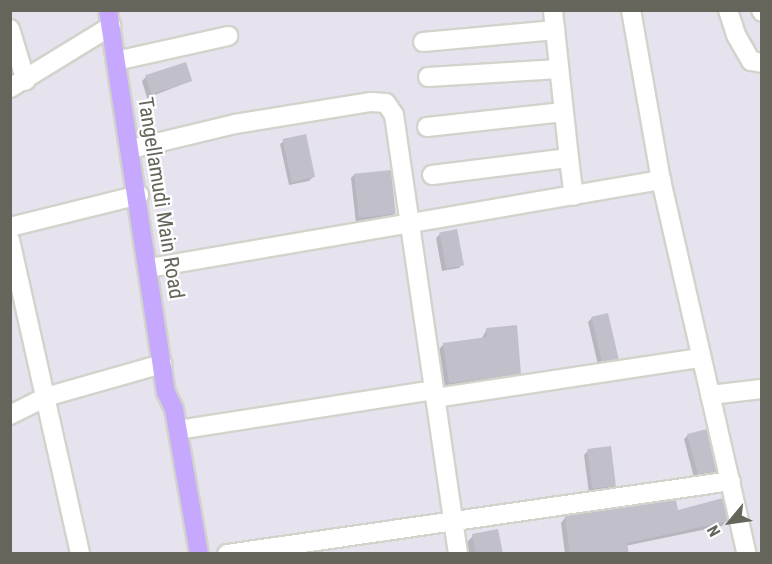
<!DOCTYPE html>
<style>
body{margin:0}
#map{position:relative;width:772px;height:564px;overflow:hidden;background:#e6e3ef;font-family:"Roboto Condensed",sans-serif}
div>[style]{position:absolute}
.shadow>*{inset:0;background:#0003}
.building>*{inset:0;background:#c1c0ca;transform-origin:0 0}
.roads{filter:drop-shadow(2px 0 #d2d4cc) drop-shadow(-2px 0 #d2d4cc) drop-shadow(0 2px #d2d4cc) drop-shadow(0 -2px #d2d4cc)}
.minor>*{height:18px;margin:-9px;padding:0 9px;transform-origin:9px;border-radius:9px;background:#fff}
.major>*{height:18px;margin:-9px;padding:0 9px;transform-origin:9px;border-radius:9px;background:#c6a8ff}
span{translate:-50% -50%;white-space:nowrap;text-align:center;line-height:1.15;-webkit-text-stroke:4.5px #fff;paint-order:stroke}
.street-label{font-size:21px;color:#65655b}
.frame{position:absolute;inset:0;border:12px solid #65655b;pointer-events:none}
.north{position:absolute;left:700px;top:492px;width:60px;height:60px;-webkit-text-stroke:4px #fff;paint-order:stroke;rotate:241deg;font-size:16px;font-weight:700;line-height:24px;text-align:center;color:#65655b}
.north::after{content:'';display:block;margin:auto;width:21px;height:27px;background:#65655b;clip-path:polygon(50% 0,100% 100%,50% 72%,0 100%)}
</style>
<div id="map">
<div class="shadow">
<div style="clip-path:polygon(146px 77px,191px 81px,147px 98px,142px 81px)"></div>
<div style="clip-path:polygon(284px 141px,313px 177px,309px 181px,289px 185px,280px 144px)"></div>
<div style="clip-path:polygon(355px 174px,394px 214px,390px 218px,356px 223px,351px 178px)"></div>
<div style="clip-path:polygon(440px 234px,462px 264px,459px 268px,442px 271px,436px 238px)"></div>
<div style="clip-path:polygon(592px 318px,618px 358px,614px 362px,598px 365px,588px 322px)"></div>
<div style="clip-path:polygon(487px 329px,519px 373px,513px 379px,443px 388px,438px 350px,444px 344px,481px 340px)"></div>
<div style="clip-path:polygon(688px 435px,715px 471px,711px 475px,694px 478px,684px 439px)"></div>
<div style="clip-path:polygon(588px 451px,615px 486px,611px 490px,589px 493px,584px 455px)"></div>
<div style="clip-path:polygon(677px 512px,726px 521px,722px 526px,625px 546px,626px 554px,565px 554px,561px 523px,565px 518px)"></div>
<div style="clip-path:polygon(473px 536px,501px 554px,469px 554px,467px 542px)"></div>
</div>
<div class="building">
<div style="left:186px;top:62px;width:20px;height:43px;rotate:72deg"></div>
<div style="left:306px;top:134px;width:44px;height:24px;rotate:78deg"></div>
<div style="left:391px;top:170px;width:44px;height:37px;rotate:84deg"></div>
<div style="left:457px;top:229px;width:37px;height:18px;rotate:79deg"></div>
<div style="left:608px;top:313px;width:47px;height:17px;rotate:77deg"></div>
<div style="clip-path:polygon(517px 325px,521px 374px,449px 383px,443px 343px,487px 337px,486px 328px)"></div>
<div style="clip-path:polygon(707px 429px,717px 472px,698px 474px,687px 434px)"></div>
<div style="left:611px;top:446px;width:40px;height:24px;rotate:83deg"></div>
<div style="clip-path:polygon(723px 498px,728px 521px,627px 543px,629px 554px,570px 554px,565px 516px,676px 500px,678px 510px)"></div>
<div style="clip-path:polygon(498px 529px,503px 554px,476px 554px,472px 534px)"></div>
</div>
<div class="roads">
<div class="minor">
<div style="left:631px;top:10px;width:173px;rotate:80deg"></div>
<div style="left:661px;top:180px;width:384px;rotate:77.1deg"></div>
<div style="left:728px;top:10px;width:26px;rotate:72deg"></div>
<div style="left:736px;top:35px;width:30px;rotate:60deg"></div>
<div style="left:751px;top:61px;width:11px;rotate:10deg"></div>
<div style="left:761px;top:10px;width:2px;rotate:63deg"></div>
<div style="left:10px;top:29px;width:54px;rotate:72.9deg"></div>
<div style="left:423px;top:42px;width:133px;rotate:-5.2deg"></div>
<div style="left:116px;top:61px;width:115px;rotate:-12.6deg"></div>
<div style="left:428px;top:77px;width:131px;rotate:-3.5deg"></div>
<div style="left:10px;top:88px;width:119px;rotate:-31.5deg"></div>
<div style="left:427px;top:127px;width:137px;rotate:-6.3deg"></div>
<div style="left:131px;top:149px;width:107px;rotate:-13.5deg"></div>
<div style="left:235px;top:124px;width:138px;rotate:-9.2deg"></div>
<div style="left:371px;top:102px;width:15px;rotate:4deg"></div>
<div style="left:386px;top:103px;width:14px;rotate:56deg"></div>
<div style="left:394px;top:115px;width:444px;rotate:81.7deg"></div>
<div style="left:569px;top:158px;width:38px;rotate:83deg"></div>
<div style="left:432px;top:175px;width:138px;rotate:-7.1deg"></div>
<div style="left:569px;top:158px;width:149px;rotate:-96.2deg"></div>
<div style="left:10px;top:227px;width:133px;rotate:-13.9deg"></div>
<div style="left:10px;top:240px;width:322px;rotate:77.4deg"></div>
<div style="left:149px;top:268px;width:520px;rotate:-9.75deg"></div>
<div style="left:710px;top:395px;width:52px;rotate:-6.6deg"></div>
<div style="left:435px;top:398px;width:269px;rotate:-8.6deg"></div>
<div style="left:10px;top:415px;width:40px;rotate:-26.6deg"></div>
<div style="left:46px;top:397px;width:121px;rotate:-15.9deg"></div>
<div style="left:178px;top:430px;width:259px;rotate:-8.9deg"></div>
<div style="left:227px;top:554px;width:509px;rotate:-8.24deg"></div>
</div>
<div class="major">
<div style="left:108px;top:10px;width:386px;rotate:81.4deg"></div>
<div style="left:166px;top:392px;width:19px;rotate:65deg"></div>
<div style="left:174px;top:409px;width:147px;rotate:80.2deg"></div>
</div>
</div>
<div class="street-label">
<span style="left:161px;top:198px;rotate:81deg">Tangellamudi Main Road</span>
</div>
<div class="frame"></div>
<div class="north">N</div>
</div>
